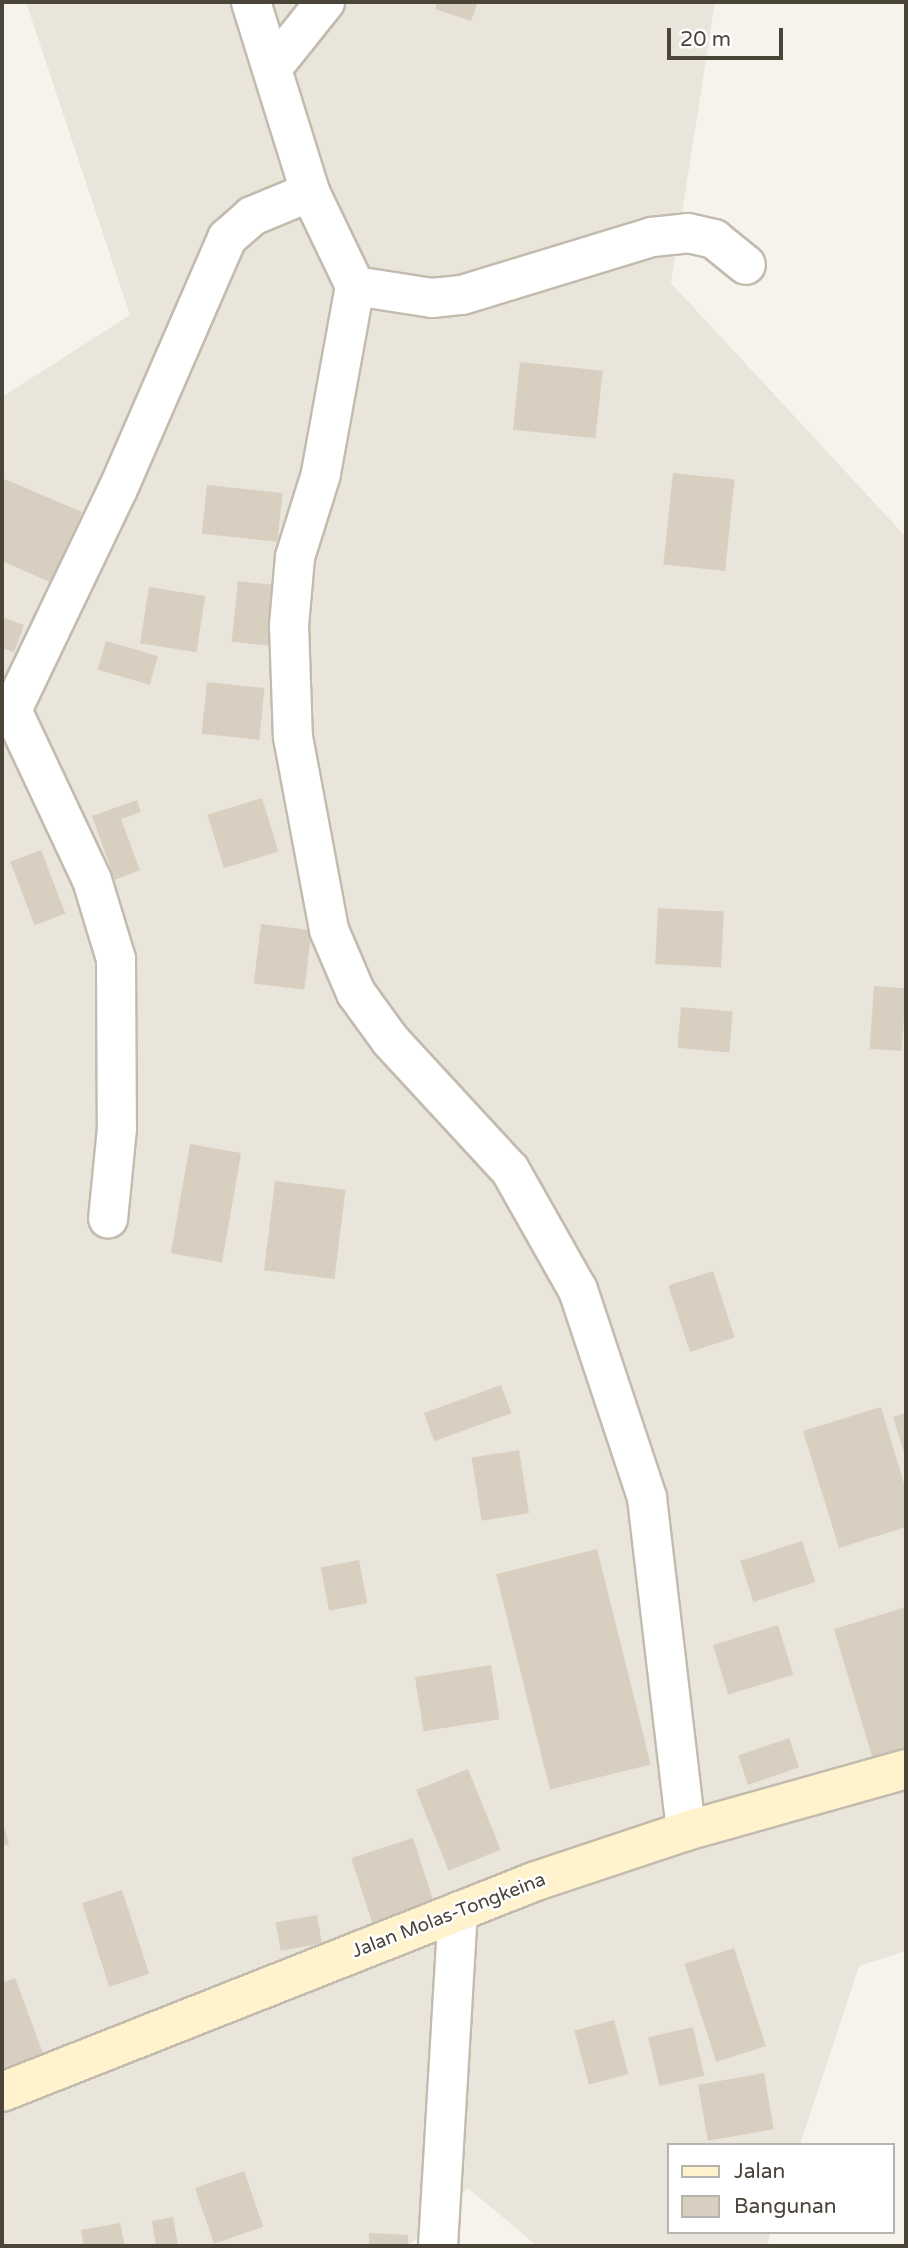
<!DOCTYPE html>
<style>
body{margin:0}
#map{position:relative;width:908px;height:2248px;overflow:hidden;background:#f6f3ec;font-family:"Varela Round",sans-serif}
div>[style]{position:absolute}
.residential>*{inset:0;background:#eae5da}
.building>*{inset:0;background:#d8cfc1;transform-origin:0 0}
.roads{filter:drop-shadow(2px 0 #c2bbae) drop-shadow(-2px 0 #c2bbae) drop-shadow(0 2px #c2bbae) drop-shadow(0 -2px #c2bbae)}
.minor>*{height:38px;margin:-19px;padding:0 19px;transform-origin:19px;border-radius:19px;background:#fff}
.secondary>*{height:38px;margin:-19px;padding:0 19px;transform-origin:19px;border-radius:19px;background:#fff3cd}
span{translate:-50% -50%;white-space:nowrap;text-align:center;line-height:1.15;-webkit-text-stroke:5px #fff;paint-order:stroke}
.street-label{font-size:19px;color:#4b4439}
.frame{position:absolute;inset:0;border:4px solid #4b4439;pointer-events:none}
.legend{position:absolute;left:667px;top:2143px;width:228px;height:91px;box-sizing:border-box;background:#fff;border:2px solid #b7b4b0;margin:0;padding:9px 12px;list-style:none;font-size:21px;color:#4b4439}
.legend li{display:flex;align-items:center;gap:14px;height:35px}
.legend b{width:35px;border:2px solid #b7b4b0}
.scale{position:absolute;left:667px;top:28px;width:116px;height:32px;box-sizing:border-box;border:4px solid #4b4439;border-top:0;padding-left:9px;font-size:21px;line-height:24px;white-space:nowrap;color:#4b4439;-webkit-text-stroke:5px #fff;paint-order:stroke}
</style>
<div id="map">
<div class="residential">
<div style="clip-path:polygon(26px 2px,715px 2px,671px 283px,906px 537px,906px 1951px,859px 1966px,800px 2145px,668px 2145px,668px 2232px,771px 2232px,767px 2246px,537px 2246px,468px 2188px,408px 2246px,2px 2246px,2px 397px,130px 315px)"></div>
</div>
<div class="building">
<div style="clip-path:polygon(437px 2px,478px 2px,471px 21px,435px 9px)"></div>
<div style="left:520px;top:362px;width:83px;height:68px;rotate:6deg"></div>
<div style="left:673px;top:473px;width:62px;height:92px;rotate:6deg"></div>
<div style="clip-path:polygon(2px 478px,82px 512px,52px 583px,2px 561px)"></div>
<div style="left:207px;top:485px;width:76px;height:49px;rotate:6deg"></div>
<div style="left:238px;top:581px;width:40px;height:61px;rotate:6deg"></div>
<div style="left:149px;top:587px;width:57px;height:57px;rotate:9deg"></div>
<div style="clip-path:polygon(2px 617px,24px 625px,14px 652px,2px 648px)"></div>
<div style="left:106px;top:641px;width:54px;height:30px;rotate:16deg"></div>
<div style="left:207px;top:682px;width:58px;height:52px;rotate:6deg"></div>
<div style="left:262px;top:798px;width:56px;height:57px;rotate:73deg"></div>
<div style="clip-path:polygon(137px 800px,141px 812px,121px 819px,140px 870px,115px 880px,92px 816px)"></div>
<div style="left:41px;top:850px;width:68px;height:33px;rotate:69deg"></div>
<div style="left:658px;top:908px;width:66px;height:56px;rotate:3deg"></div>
<div style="left:261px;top:924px;width:51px;height:60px;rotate:7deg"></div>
<div style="left:874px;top:986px;width:32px;height:63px;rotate:4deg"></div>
<div style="left:681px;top:1007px;width:52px;height:41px;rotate:5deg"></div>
<div style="left:190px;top:1144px;width:52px;height:111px;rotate:10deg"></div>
<div style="left:275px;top:1181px;width:71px;height:90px;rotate:7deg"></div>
<div style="left:713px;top:1271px;width:70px;height:47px;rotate:72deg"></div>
<div style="left:501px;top:1385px;width:30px;height:82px;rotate:70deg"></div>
<div style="clip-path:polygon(881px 1407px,906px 1490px,906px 1527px,839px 1548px,803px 1431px)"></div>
<div style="clip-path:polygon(906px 1413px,906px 1459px,893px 1417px)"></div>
<div style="left:519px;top:1450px;width:64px;height:48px;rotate:81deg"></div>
<div style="left:802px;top:1541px;width:43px;height:65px;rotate:72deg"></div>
<div style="left:597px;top:1549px;width:222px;height:104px;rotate:76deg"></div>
<div style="left:359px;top:1560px;width:44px;height:39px;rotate:79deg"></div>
<div style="clip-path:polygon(906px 1607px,906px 1754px,874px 1763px,834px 1629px)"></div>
<div style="left:778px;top:1625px;width:52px;height:68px;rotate:73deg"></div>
<div style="left:491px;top:1665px;width:55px;height:77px;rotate:81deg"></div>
<div style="left:789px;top:1738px;width:31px;height:54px;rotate:71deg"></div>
<div style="left:468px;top:1769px;width:87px;height:56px;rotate:68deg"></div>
<div style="clip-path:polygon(2px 1819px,9px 1844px,2px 1846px)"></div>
<div style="left:413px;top:1838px;width:68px;height:65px;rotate:72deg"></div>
<div style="left:122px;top:1890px;width:88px;height:42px;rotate:72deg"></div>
<div style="left:317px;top:1915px;width:29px;height:42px;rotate:80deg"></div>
<div style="left:734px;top:1948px;width:103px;height:52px;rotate:72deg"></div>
<div style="clip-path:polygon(15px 1978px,47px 2064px,2px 2082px,2px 1983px)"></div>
<div style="left:614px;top:2020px;width:56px;height:41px;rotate:75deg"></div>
<div style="left:693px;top:2027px;width:50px;height:46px;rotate:77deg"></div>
<div style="left:764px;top:2073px;width:57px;height:67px;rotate:80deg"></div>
<div style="left:244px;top:2171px;width:59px;height:52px;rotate:71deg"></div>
<div style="clip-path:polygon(173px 2217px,178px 2246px,156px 2246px,152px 2221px)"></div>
<div style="clip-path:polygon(120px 2223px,125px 2246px,84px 2246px,81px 2230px)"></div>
<div style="clip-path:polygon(369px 2233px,408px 2235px,408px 2246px,369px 2246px)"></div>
</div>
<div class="roads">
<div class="minor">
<div style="left:251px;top:2px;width:199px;rotate:72.7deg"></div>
<div style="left:310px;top:192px;width:104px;rotate:64.4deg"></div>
<div style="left:355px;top:286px;width:191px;rotate:100.3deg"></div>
<div style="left:321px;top:474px;width:87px;rotate:107.4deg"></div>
<div style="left:295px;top:557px;width:68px;rotate:95deg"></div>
<div style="left:289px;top:625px;width:112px;rotate:88deg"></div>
<div style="left:293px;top:737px;width:196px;rotate:79.4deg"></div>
<div style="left:329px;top:930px;width:69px;rotate:66.8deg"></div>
<div style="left:356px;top:993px;width:58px;rotate:54.1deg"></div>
<div style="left:390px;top:1040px;width:177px;rotate:47.3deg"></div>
<div style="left:510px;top:1170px;width:138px;rotate:60.5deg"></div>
<div style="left:578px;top:1290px;width:219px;rotate:71.6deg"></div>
<div style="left:647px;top:1498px;width:335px;rotate:83.3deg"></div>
<div style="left:274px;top:66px;width:82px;rotate:-51.4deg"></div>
<div style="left:355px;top:286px;width:78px;rotate:8.9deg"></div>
<div style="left:432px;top:298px;width:30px;rotate:-6deg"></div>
<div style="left:462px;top:295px;width:199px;rotate:-17deg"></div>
<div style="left:652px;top:237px;width:36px;rotate:-6deg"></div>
<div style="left:688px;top:233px;width:27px;rotate:13deg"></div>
<div style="left:714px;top:239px;width:41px;rotate:39.1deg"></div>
<div style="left:12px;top:710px;width:188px;rotate:64.8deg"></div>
<div style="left:92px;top:880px;width:83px;rotate:73.1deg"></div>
<div style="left:116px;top:959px;width:169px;rotate:89.7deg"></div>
<div style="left:117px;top:1128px;width:91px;rotate:95.6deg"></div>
<div style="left:2px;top:718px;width:13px;rotate:-39deg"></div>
<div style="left:12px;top:710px;width:245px;rotate:-64.4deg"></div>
<div style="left:118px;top:489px;width:274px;rotate:-66.5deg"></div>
<div style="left:227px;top:238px;width:33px;rotate:-41deg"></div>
<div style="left:252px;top:216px;width:63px;rotate:-22.5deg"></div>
<div style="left:438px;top:2246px;width:335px;rotate:-86.6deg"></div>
</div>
<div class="secondary">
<div style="left:2px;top:2092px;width:574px;rotate:-21.56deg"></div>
<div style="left:536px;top:1881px;width:158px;rotate:-18.4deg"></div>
<div style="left:686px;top:1831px;width:229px;rotate:-15.7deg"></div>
</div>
</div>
<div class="street-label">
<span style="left:449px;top:1916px;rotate:-21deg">Jalan Molas-Tongkeina</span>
</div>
<div class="frame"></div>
<ul class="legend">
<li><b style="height:9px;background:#fff3cd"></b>Jalan</li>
<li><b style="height:19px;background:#d8cfc1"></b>Bangunan</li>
</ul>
<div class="scale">20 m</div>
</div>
